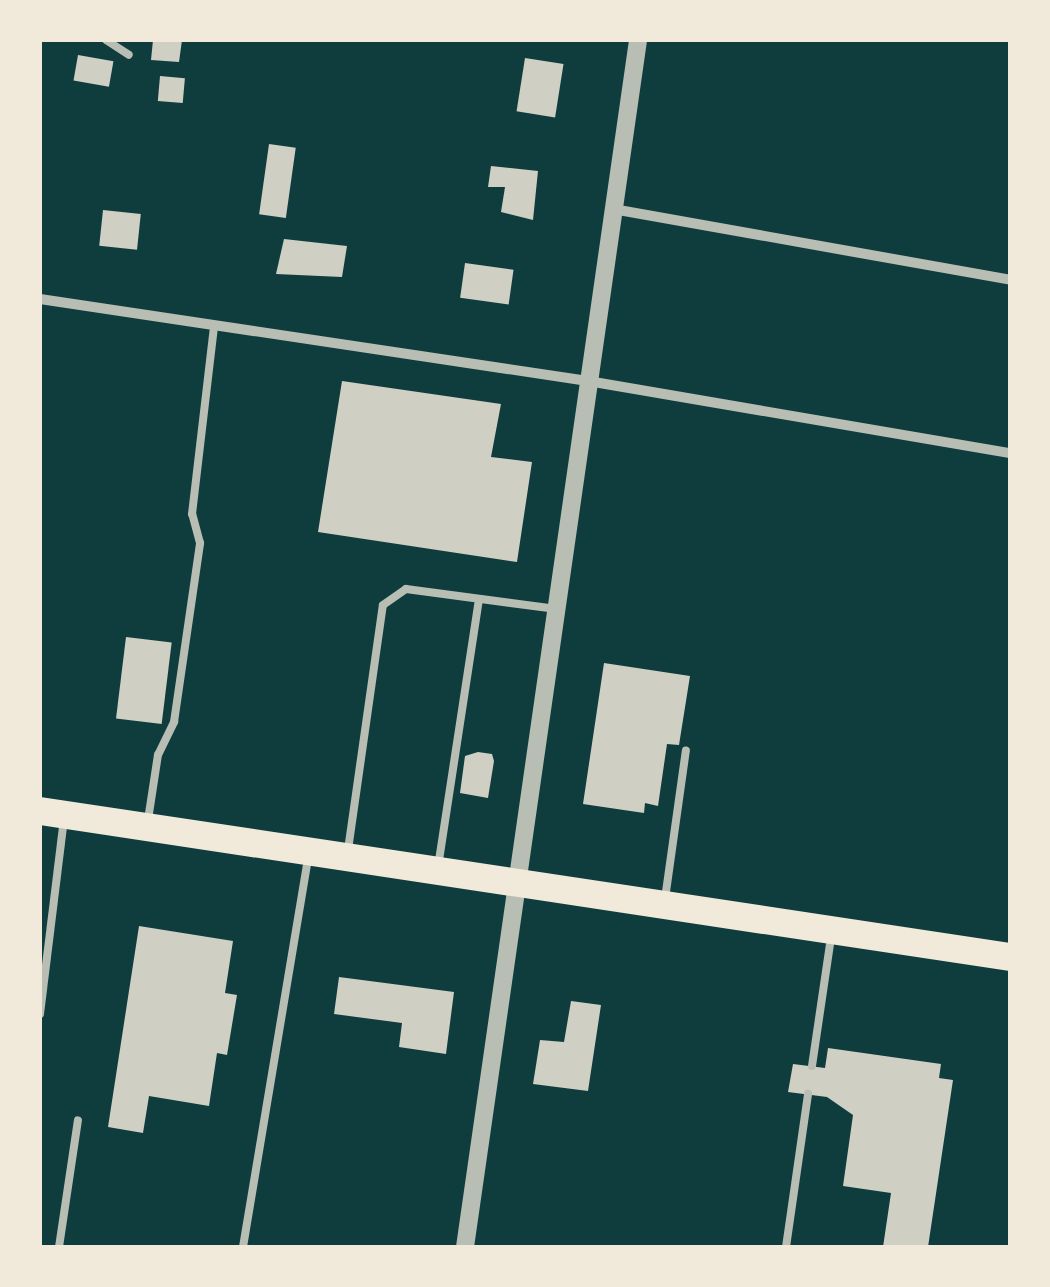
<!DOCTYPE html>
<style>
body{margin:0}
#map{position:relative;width:1050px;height:1287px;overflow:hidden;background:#0f3d3e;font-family:"PT Sans Narrow",sans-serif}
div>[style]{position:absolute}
.building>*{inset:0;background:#cfcfc3;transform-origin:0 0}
.service>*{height:8px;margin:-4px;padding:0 4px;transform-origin:4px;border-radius:4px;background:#b8beb3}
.minor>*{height:10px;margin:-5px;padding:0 5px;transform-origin:5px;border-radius:5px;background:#b8beb3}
.tertiary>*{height:18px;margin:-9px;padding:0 9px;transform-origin:9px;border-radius:9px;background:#b8beb3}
.trunk>*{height:28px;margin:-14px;padding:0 14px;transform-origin:14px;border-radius:14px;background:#f1e9da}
span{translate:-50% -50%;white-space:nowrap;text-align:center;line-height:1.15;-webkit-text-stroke:8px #f1e9da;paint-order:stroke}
.frame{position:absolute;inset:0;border:42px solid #f1e9da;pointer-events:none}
</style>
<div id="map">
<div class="building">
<div style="clip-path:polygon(153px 40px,182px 40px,179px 62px,151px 60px)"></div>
<div style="left:78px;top:55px;width:36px;height:26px;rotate:10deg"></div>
<div style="left:525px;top:58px;width:39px;height:54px;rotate:9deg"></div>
<div style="left:160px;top:76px;width:25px;height:25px;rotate:5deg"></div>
<div style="left:269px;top:144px;width:27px;height:71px;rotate:8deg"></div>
<div style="clip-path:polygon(491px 166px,538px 171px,533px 220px,501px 212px,505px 187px,488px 187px)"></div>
<div style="left:103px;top:210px;width:38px;height:36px;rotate:6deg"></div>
<div style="clip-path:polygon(284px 239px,347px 246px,342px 277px,276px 274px)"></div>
<div style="left:465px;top:263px;width:49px;height:35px;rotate:8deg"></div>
<div style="clip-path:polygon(342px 381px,501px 404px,491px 457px,532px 462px,517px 562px,318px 532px)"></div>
<div style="left:126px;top:637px;width:46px;height:82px;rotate:7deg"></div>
<div style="clip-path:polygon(604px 663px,690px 676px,679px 745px,667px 744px,658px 806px,645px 803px,644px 813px,583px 804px)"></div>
<div style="clip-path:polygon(478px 752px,492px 754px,494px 761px,488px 798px,460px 793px,465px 756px)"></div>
<div style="clip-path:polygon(139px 926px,233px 941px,225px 993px,237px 995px,227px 1055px,217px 1053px,209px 1106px,149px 1096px,143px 1133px,108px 1127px)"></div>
<div style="clip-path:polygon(339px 977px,454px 992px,446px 1054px,399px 1047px,402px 1023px,334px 1014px)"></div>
<div style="clip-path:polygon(571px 1001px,601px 1005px,588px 1091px,533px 1084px,540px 1040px,564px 1042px)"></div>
<div style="clip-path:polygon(828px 1048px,941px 1064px,939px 1078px,953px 1080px,928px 1247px,883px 1247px,891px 1193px,843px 1186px,853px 1115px,827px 1097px,788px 1092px,793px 1064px,825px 1068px)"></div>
</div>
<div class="service">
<div style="left:106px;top:40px;width:27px;rotate:33deg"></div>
<div style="left:148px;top:820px;width:66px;rotate:-81.3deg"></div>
<div style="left:158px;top:755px;width:37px;rotate:-64deg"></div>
<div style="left:174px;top:722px;width:181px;rotate:-81.7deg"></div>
<div style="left:200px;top:543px;width:30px;rotate:-105deg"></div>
<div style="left:192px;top:514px;width:187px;rotate:-83.3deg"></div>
<div style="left:348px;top:850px;width:247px;rotate:-81.9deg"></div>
<div style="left:383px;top:605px;width:28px;rotate:-35deg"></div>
<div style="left:406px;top:589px;width:150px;rotate:7.6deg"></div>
<div style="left:438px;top:867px;width:271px;rotate:-81.3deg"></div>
<div style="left:665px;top:899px;width:150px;rotate:-82deg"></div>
<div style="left:40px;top:1014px;width:196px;rotate:-83deg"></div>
<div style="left:812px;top:1066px;width:130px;rotate:-81.6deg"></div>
<div style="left:59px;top:1247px;width:128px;rotate:-81.5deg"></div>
<div style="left:243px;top:1247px;width:395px;rotate:-80.5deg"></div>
<div style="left:786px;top:1247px;width:155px;rotate:-81.8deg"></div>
</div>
<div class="minor">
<div style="left:613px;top:209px;width:403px;rotate:10.1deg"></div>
<div style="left:40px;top:299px;width:554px;rotate:8.51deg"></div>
<div style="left:588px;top:381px;width:428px;rotate:9.7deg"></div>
</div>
<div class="tertiary">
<div style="left:465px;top:1247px;width:1219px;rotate:-81.84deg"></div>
</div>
<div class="trunk">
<div style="left:40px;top:811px;width:981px;rotate:8.56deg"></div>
</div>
<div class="frame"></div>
</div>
